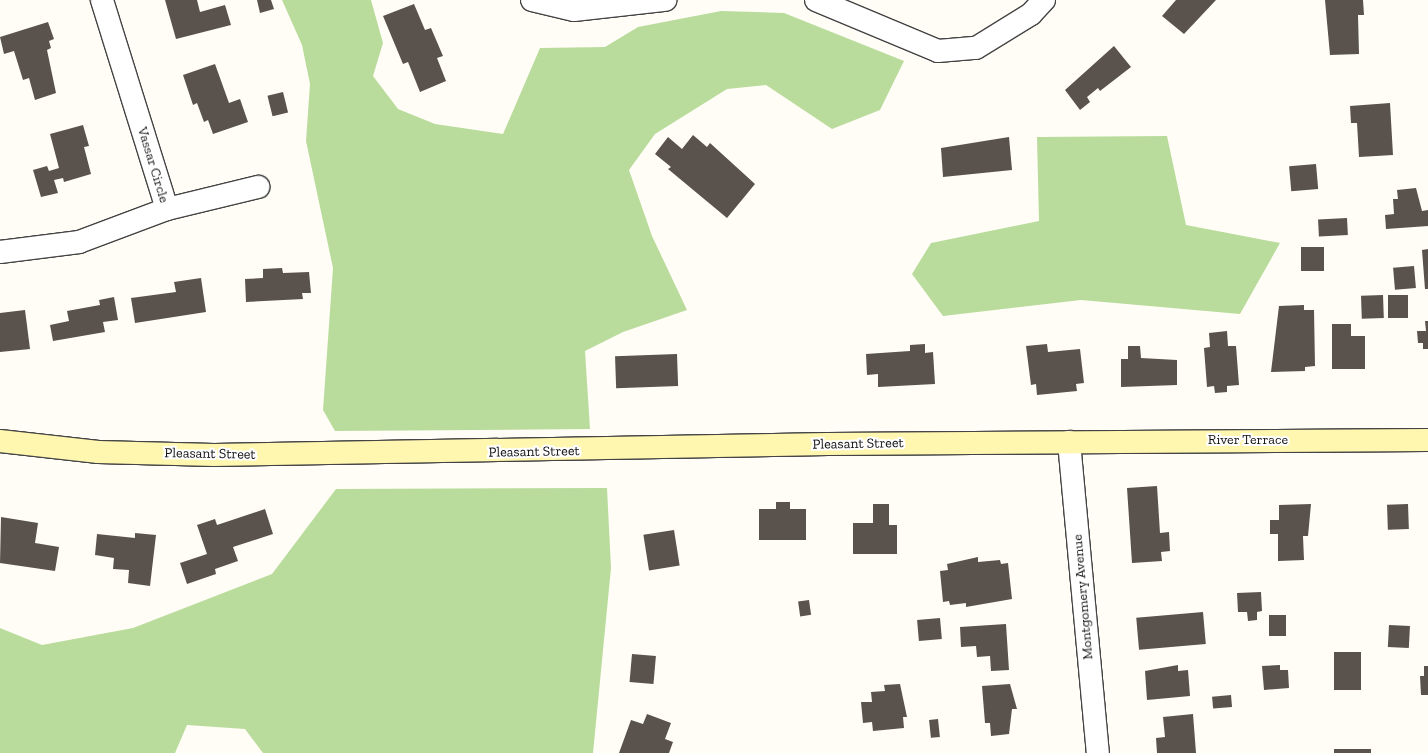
<!DOCTYPE html>
<style>
body{margin:0}
#map{position:relative;width:1428px;height:753px;overflow:hidden;background:#fffdf5;font-family:"Zilla Slab",serif}
div>[style]{position:absolute}
.forest>*{inset:0;background:#b9dc9c}
.building>*{inset:0;background:#5a524d;transform-origin:0 0}
.roads{filter:drop-shadow(1px 0 #444) drop-shadow(-1px 0 #444) drop-shadow(0 1px #444) drop-shadow(0 -1px #444)}
.street>*{height:22px;margin:-11px;padding:0 11px;transform-origin:11px;border-radius:11px;background:#fff}
.secondary>*{height:22px;margin:-11px;padding:0 11px;transform-origin:11px;border-radius:11px;background:#fff6b0}
span{translate:-50% -50%;white-space:nowrap;text-align:center;line-height:1.15;-webkit-text-stroke:4px #fff;paint-order:stroke}
.street-label{font-size:14px;color:#111}
</style>
<div id="map">
<div class="forest">
<div style="clip-path:polygon(282px 0,371px 0,383px 43px,373px 76px,398px 109px,435px 124px,503px 134px,540px 48px,605px 47px,638px 27px,721px 11px,784px 13px,904px 61px,880px 110px,832px 129px,766px 85px,727px 89px,655px 134px,629px 170px,652px 236px,687px 310px,623px 332px,585px 351px,590px 429px,335px 431px,323px 410px,333px 268px,306px 141px,310px 84px,302px 45px)"></div>
<div style="clip-path:polygon(1167px 136px,1186px 225px,1280px 243px,1240px 314px,1081px 300px,943px 316px,912px 274px,931px 243px,1039px 221px,1037px 137px)"></div>
<div style="clip-path:polygon(607px 488px,611px 568px,593px 753px,263px 753px,245px 729px,187px 725px,175px 753px,0 753px,0 628px,42px 645px,133px 628px,272px 574px,336px 489px)"></div>
</div>
<div class="building">
<div style="clip-path:polygon(165px 0,197px 0,200px 12px,225px 5px,231px 25px,176px 39px)"></div>
<div style="clip-path:polygon(257px 0,271px 0,274px 9px,260px 13px)"></div>
<div style="clip-path:polygon(1176px 0,1216px 0,1184px 34px,1162px 16px)"></div>
<div style="clip-path:polygon(1325px 0,1363px 0,1364px 15px,1358px 15px,1359px 54px,1330px 55px)"></div>
<div style="clip-path:polygon(414px 4px,425px 30px,431px 28px,443px 56px,437px 58px,446px 81px,420px 92px,408px 62px,403px 64px,383px 16px)"></div>
<div style="clip-path:polygon(48px 22px,54px 39px,49px 41px,51px 48px,47px 50px,56px 93px,35px 100px,29px 78px,23px 80px,14px 51px,4px 54px,0 37px)"></div>
<div style="clip-path:polygon(1114px 46px,1131px 67px,1100px 91px,1098px 88px,1087px 97px,1090px 102px,1080px 110px,1065px 90px)"></div>
<div style="clip-path:polygon(215px 64px,229px 103px,240px 99px,248px 122px,213px 134px,208px 120px,204px 122px,197px 103px,193px 105px,183px 75px)"></div>
<div style="left:283px;top:92px;width:21px;height:16px;rotate:76deg"></div>
<div style="clip-path:polygon(1390px 103px,1393px 155px,1359px 157px,1357px 123px,1351px 123px,1350px 106px)"></div>
<div style="clip-path:polygon(83px 125px,89px 146px,84px 147px,91px 174px,64px 182px,63px 178px,54px 180px,58px 193px,41px 197px,33px 170px,47px 166px,49px 171px,59px 168px,50px 134px)"></div>
<div style="clip-path:polygon(693px 135px,707px 147px,710px 143px,755px 184px,727px 218px,668px 169px,671px 167px,655px 154px,668px 137px,682px 149px)"></div>
<div style="clip-path:polygon(1009px 137px,1012px 170px,943px 177px,941px 148px)"></div>
<div style="left:1316px;top:164px;width:25px;height:27px;rotate:85deg"></div>
<div style="clip-path:polygon(1416px 188px,1422px 211px,1428px 210px,1428px 226px,1386px 229px,1385px 215px,1394px 214px,1393px 199px,1398px 199px,1397px 190px)"></div>
<div style="left:1347px;top:218px;width:17px;height:29px;rotate:87deg"></div>
<div style="left:1324px;top:247px;width:24px;height:23px;rotate:90deg"></div>
<div style="clip-path:polygon(1428px 249px,1428px 289px,1425px 289px,1422px 250px)"></div>
<div style="left:1414px;top:266px;width:22px;height:21px;rotate:85deg"></div>
<div style="clip-path:polygon(282px 268px,283px 273px,309px 272px,311px 293px,302px 293px,303px 299px,246px 302px,245px 279px,263px 278px,263px 269px)"></div>
<div style="clip-path:polygon(201px 278px,206px 312px,135px 323px,131px 298px,176px 292px,174px 282px)"></div>
<div style="left:1383px;top:295px;width:23px;height:22px;rotate:88deg"></div>
<div style="left:1408px;top:295px;width:23px;height:20px;rotate:90deg"></div>
<div style="clip-path:polygon(114px 297px,118px 320px,103px 322px,105px 332px,53px 341px,50px 325px,69px 321px,67px 311px,100px 305px,99px 300px)"></div>
<div style="clip-path:polygon(1304px 305px,1304px 310px,1314px 310px,1315px 366px,1305px 367px,1305px 371px,1271px 372px,1279px 306px)"></div>
<div style="clip-path:polygon(25px 310px,30px 349px,0 352px,0 313px)"></div>
<div style="clip-path:polygon(1425px 321px,1428px 321px,1428px 349px,1423px 349px,1423px 343px,1418px 343px,1417px 331px,1426px 331px)"></div>
<div style="clip-path:polygon(1332px 324px,1351px 324px,1351px 336px,1365px 336px,1365px 369px,1332px 369px)"></div>
<div style="clip-path:polygon(1227px 331px,1228px 346px,1236px 346px,1239px 385px,1227px 386px,1227px 392px,1215px 393px,1214px 386px,1207px 387px,1204px 348px,1210px 347px,1209px 333px)"></div>
<div style="clip-path:polygon(925px 344px,925px 353px,933px 352px,935px 384px,878px 387px,878px 374px,867px 375px,866px 354px,910px 351px,910px 345px)"></div>
<div style="clip-path:polygon(1047px 344px,1048px 352px,1080px 349px,1084px 383px,1076px 384px,1077px 391px,1037px 395px,1036px 384px,1031px 385px,1026px 346px)"></div>
<div style="clip-path:polygon(1128px 346px,1140px 346px,1141px 358px,1177px 360px,1177px 385px,1121px 387px,1121px 359px,1128px 359px)"></div>
<div style="left:677px;top:354px;width:32px;height:62px;rotate:88deg"></div>
<div style="clip-path:polygon(1157px 486px,1160px 533px,1169px 532px,1170px 551px,1161px 552px,1162px 561px,1132px 563px,1127px 488px)"></div>
<div style="clip-path:polygon(776px 502px,790px 502px,790px 509px,806px 509px,806px 540px,759px 540px,759px 509px,776px 509px)"></div>
<div style="clip-path:polygon(873px 504px,889px 504px,889px 525px,897px 525px,897px 554px,853px 554px,853px 523px,873px 523px)"></div>
<div style="clip-path:polygon(1311px 504px,1308px 536px,1303px 536px,1304px 560px,1278px 561px,1278px 534px,1270px 534px,1270px 520px,1279px 520px,1279px 505px)"></div>
<div style="left:1408px;top:504px;width:25px;height:21px;rotate:88deg"></div>
<div style="clip-path:polygon(265px 509px,273px 534px,233px 547px,238px 561px,215px 569px,216px 574px,187px 584px,180px 563px,207px 554px,197px 525px,215px 519px,217px 525px)"></div>
<div style="clip-path:polygon(1px 517px,38px 523px,35px 543px,59px 547px,55px 571px,0 563px)"></div>
<div style="left:674px;top:530px;width:36px;height:31px;rotate:81deg"></div>
<div style="clip-path:polygon(135px 533px,156px 535px,150px 586px,128px 583px,129px 570px,113px 569px,114px 558px,95px 555px,97px 534px,135px 538px)"></div>
<div style="clip-path:polygon(978px 557px,978px 562px,1000px 560px,1001px 564px,1008px 563px,1012px 599px,966px 607px,966px 603px,950px 605px,949px 601px,943px 602px,940px 571px,948px 570px,947px 564px)"></div>
<div style="clip-path:polygon(1261px 592px,1262px 611px,1257px 612px,1257px 620px,1248px 621px,1247px 612px,1238px 612px,1237px 593px)"></div>
<div style="left:809px;top:600px;width:15px;height:11px;rotate:82deg"></div>
<div style="left:1203px;top:612px;width:32px;height:67px;rotate:85deg"></div>
<div style="left:1269px;top:615px;width:17px;height:21px"></div>
<div style="left:940px;top:618px;width:21px;height:23px;rotate:85deg"></div>
<div style="clip-path:polygon(1006px 624px,1009px 670px,991px 671px,990px 656px,977px 657px,976px 646px,961px 647px,960px 627px)"></div>
<div style="left:1389px;top:625px;width:21px;height:22px;rotate:3deg"></div>
<div style="left:1334px;top:652px;width:27px;height:38px"></div>
<div style="left:632px;top:654px;width:24px;height:28px;rotate:5deg"></div>
<div style="clip-path:polygon(1178px 665px,1178px 671px,1188px 670px,1190px 696px,1147px 700px,1145px 671px)"></div>
<div style="clip-path:polygon(1280px 665px,1280px 670px,1288px 670px,1289px 688px,1264px 690px,1262px 666px)"></div>
<div style="clip-path:polygon(1424px 666px,1428px 666px,1428px 695px,1421px 695px,1420px 676px,1424px 676px)"></div>
<div style="clip-path:polygon(900px 684px,907px 717px,903px 717px,904px 728px,873px 731px,872px 722px,863px 723px,861px 702px,872px 702px,871px 692px,885px 691px,884px 685px)"></div>
<div style="clip-path:polygon(1010px 684px,1017px 709px,1012px 709px,1009px 734px,991px 736px,990px 723px,985px 723px,982px 686px)"></div>
<div style="left:1231px;top:695px;width:12px;height:19px;rotate:85deg"></div>
<div style="clip-path:polygon(647px 714px,671px 723px,665px 739px,673px 742px,669px 753px,619px 753px,631px 720px,643px 724px)"></div>
<div style="clip-path:polygon(1193px 714px,1196px 753px,1157px 753px,1156px 738px,1165px 737px,1163px 717px)"></div>
<div style="left:938px;top:719px;width:18px;height:9px;rotate:84deg"></div>
<div style="left:1334px;top:749px;width:37px;height:4px"></div>
</div>
<div class="roads">
<div class="street">
<div style="left:532px;top:0;width:43px;rotate:13.4deg"></div>
<div style="left:574px;top:10px;width:92px;rotate:-6.3deg"></div>
<div style="left:816px;top:0;width:132px;rotate:22.7deg"></div>
<div style="left:938px;top:51px;width:38px;rotate:-5deg"></div>
<div style="left:976px;top:48px;width:65px;rotate:-31.7deg"></div>
<div style="left:1031px;top:14px;width:19px;rotate:-47deg"></div>
<div style="left:167px;top:209px;width:94px;rotate:-13.6deg"></div>
<div style="left:0;top:252px;width:80px;rotate:-7.2deg"></div>
<div style="left:79px;top:242px;width:94px;rotate:-20.6deg"></div>
<div style="left:167px;top:209px;width:219px;rotate:-107.3deg"></div>
<div style="left:1069px;top:442px;width:312px;rotate:84.7deg"></div>
</div>
<div class="secondary">
<div style="left:0;top:441px;width:99px;rotate:6.4deg"></div>
<div style="left:98px;top:452px;width:116px;rotate:1.5deg"></div>
<div style="left:214px;top:455px;width:614px;rotate:-1.03deg"></div>
<div style="left:828px;top:444px;width:600px;rotate:-0.38deg"></div>
</div>
</div>
<div class="street-label">
<span style="left:153px;top:165px;rotate:73deg">Vassar Circle</span>
<span style="left:1248px;top:440px">River Terrace</span>
<span style="left:858px;top:444px;rotate:-1deg">Pleasant Street</span>
<span style="left:534px;top:452px;rotate:-1deg">Pleasant Street</span>
<span style="left:210px;top:454px;rotate:1deg">Pleasant Street</span>
<span style="left:1083px;top:597px;rotate:-95deg">Montgomery Avenue</span>
</div>
</div>
